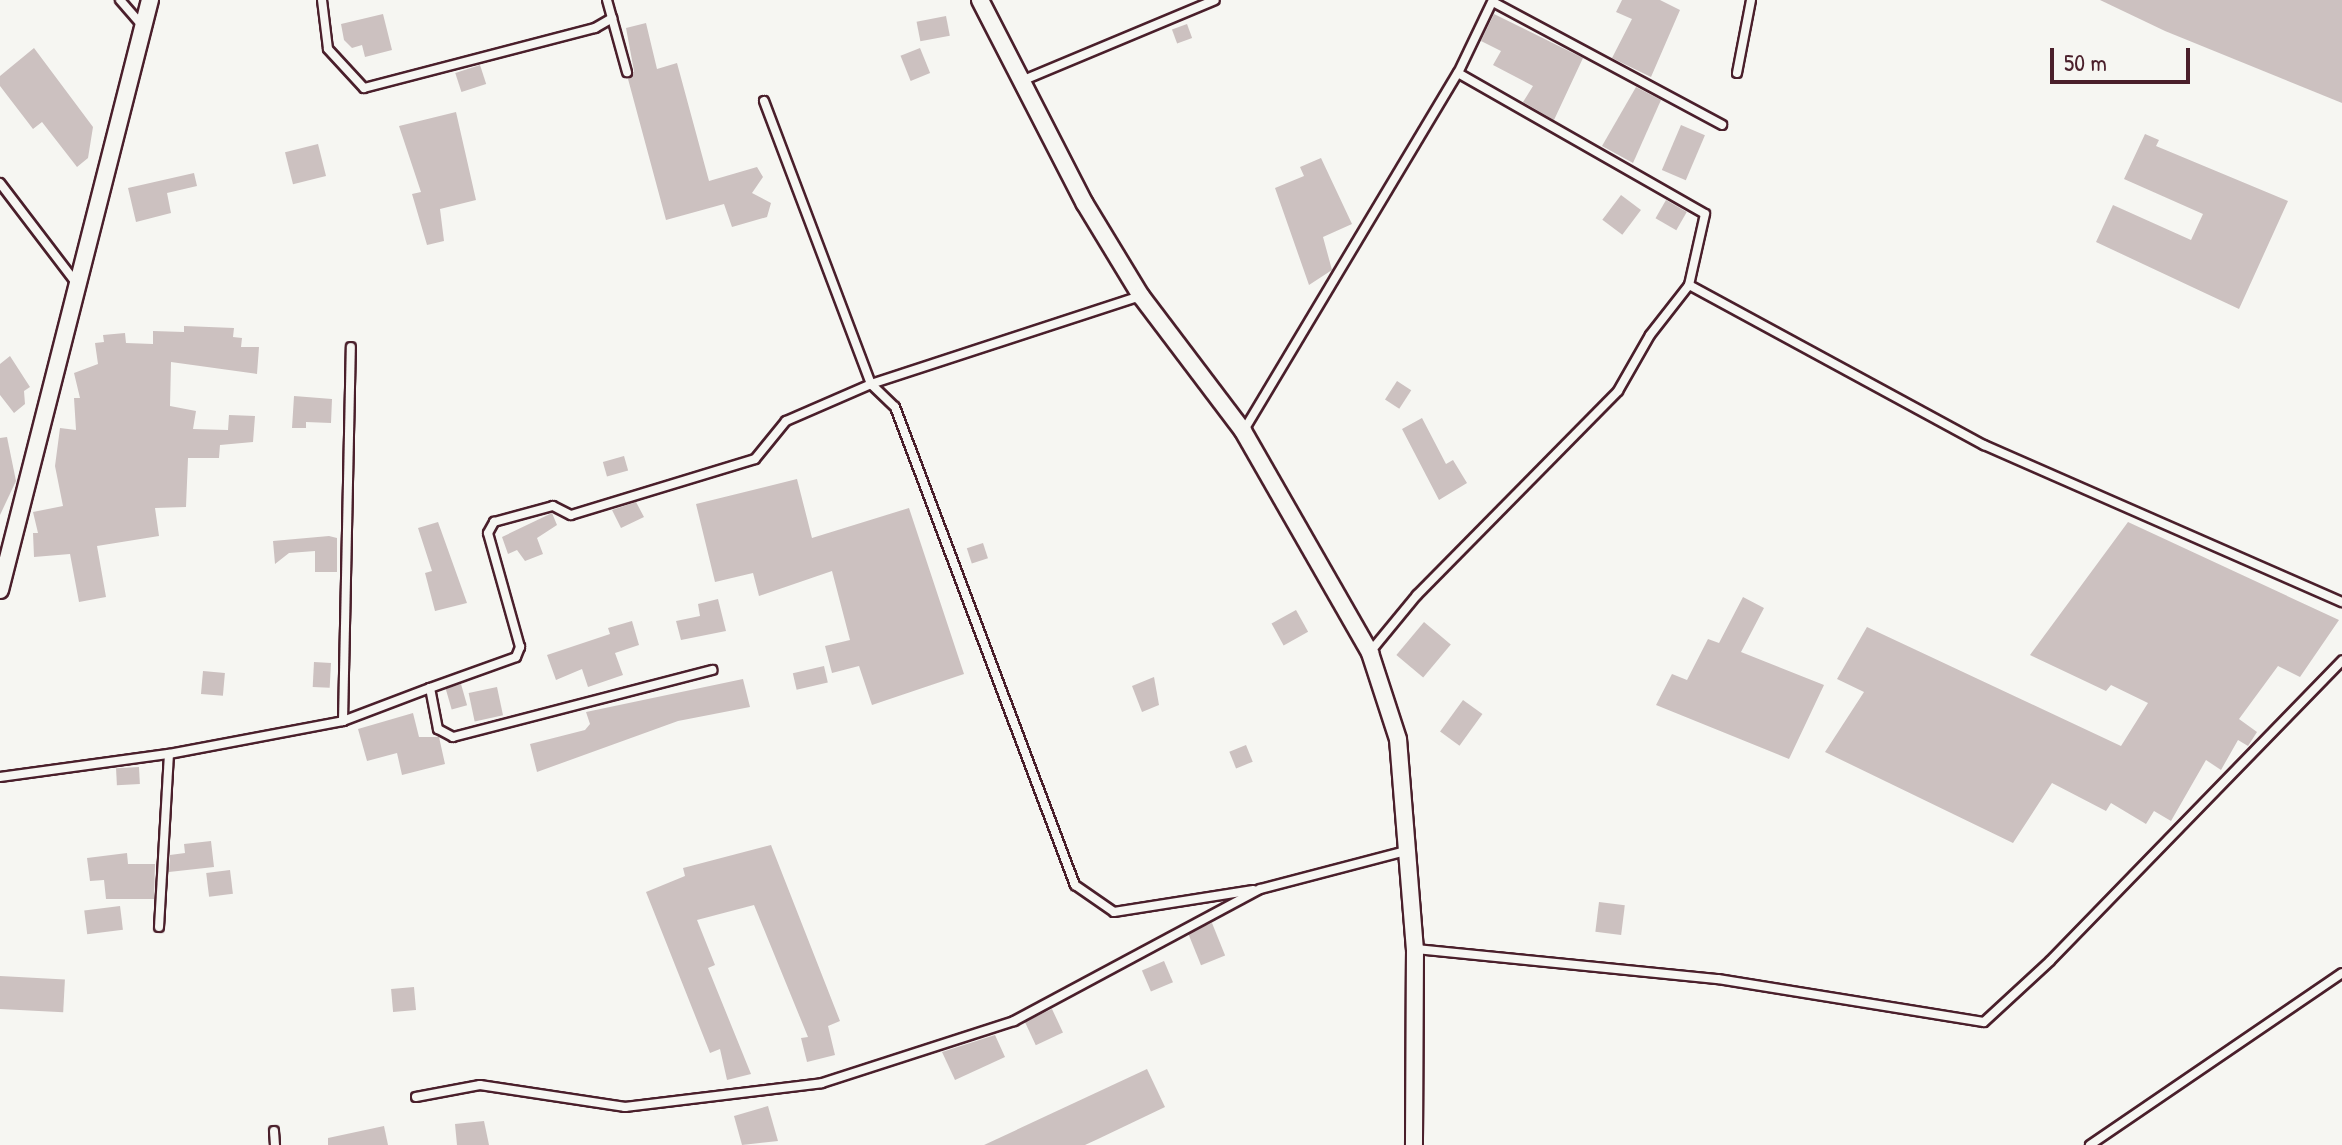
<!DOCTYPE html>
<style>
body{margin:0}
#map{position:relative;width:2342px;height:1145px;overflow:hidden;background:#f6f6f2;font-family:"Patrick Hand",sans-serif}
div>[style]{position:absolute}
.building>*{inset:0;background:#ccc1c0;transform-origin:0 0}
.roads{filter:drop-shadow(2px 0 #4a1f2b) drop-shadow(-2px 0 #4a1f2b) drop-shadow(0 2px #4a1f2b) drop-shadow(0 -2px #4a1f2b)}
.service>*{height:8px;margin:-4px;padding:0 4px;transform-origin:4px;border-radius:4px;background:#f6f6f2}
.minor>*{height:16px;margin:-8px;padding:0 8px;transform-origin:8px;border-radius:8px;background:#f6f6f2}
span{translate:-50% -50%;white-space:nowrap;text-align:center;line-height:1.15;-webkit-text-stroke:7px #f6f6f2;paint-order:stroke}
.scale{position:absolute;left:2050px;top:48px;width:140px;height:36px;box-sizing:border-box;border:4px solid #4a1f2b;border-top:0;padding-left:10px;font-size:24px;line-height:28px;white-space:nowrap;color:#4a1f2b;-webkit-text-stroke:6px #f6f6f2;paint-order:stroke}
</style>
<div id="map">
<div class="building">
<div style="clip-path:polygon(1622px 0,1660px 0,1680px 10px,1651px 77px,1612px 58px,1632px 19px,1616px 12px)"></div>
<div style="clip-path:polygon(2100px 0,2342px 0,2342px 103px,2165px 31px)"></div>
<div style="clip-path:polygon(383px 14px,392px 50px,365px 57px,362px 45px,352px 48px,344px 40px,341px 24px)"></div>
<div style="clip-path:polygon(1494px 14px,1583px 58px,1554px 120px,1523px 102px,1533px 86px,1493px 65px,1501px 51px,1481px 41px)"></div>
<div style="left:946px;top:16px;width:20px;height:30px;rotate:79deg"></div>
<div style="clip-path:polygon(646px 23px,657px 69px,677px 63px,709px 181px,757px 167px,763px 177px,752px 193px,771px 203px,767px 217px,732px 227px,724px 204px,666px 220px,628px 79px,634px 71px,626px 28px)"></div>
<div style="left:1187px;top:24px;width:15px;height:16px;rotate:70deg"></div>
<div style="clip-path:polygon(34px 48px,93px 127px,88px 158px,77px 167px,42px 122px,33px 129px,0 86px,0 76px)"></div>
<div style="left:920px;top:48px;width:27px;height:21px;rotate:68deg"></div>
<div style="left:480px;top:65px;width:20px;height:26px;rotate:72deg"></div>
<div style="clip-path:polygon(1636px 87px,1661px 100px,1633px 163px,1602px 146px)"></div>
<div style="clip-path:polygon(456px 112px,476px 200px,440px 209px,444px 241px,427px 245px,412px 194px,421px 192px,399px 126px)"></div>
<div style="left:1681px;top:125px;width:26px;height:49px;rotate:23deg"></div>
<div style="clip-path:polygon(2145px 134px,2159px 140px,2156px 146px,2288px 201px,2239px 309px,2096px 242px,2113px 205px,2191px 240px,2203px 214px,2124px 179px)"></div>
<div style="left:318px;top:144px;width:33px;height:34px;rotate:76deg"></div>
<div style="clip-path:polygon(1321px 158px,1352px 224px,1323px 237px,1332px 270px,1309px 285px,1275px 188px,1304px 176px,1300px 167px)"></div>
<div style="clip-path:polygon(194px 173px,197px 186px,167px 193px,171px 213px,136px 222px,128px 188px)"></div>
<div style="left:1621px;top:195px;width:25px;height:31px;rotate:37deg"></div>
<div style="left:1666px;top:200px;width:24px;height:21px;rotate:30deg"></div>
<div style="clip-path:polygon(184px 326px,234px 328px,233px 337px,242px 338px,241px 347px,259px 347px,257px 374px,171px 362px,170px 406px,196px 411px,193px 429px,228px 430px,229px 415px,255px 416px,253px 442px,220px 445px,219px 458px,188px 458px,186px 507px,155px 508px,159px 536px,97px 546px,106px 597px,79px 602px,70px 554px,34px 557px,33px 533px,38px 533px,33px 512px,63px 506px,55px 466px,60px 428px,76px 430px,74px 398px,80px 398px,74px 373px,98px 364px,95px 343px,104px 342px,103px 335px,125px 333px,126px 343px,153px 344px,153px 331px,184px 332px)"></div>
<div style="clip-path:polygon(10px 356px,30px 387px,24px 391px,25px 404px,14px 413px,0 395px,0 364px)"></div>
<div style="left:1397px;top:381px;width:17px;height:22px;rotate:33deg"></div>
<div style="clip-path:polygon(294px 396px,332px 399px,331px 423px,306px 422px,306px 428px,292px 428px)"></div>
<div style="clip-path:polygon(1422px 418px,1446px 464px,1453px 460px,1467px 483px,1439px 500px,1402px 429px)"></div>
<div style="clip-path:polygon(7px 437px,16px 481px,0 515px,0 438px)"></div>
<div style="left:624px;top:456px;width:15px;height:22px;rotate:74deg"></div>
<div style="clip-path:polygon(797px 479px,812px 538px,909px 508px,964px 674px,872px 705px,859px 666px,832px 673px,825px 646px,850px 640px,832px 571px,759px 596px,753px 573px,715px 582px,696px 504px)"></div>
<div style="clip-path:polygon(636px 502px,644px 517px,621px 528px,612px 510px)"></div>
<div style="clip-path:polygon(552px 513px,557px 525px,537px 538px,543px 554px,525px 561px,517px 550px,508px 554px,502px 537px)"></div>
<div style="clip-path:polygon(438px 522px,467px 603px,435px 611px,425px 573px,432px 571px,418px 528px)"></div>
<div style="clip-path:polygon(2128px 522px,2339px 620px,2300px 677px,2278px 666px,2239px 719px,2257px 732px,2248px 746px,2238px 740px,2221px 770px,2206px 760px,2171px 821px,2154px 811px,2146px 824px,2111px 803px,2106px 811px,2052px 783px,2013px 843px,1825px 752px,1864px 692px,1837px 679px,1867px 627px,2121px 746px,2148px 703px,2111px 685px,2106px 691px,2030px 655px)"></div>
<div style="clip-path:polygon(329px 536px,337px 538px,337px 572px,315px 572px,315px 551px,289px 553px,275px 564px,273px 541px)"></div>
<div style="left:983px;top:543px;width:16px;height:17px;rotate:72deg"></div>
<div style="clip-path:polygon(1743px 597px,1764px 608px,1741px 652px,1824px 685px,1789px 759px,1656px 705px,1672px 674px,1687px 680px,1708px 639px,1719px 643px)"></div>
<div style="clip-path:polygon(718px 599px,726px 631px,681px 640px,676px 621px,700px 616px,698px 604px)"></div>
<div style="left:1296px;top:610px;width:25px;height:28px;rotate:61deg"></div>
<div style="clip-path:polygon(632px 621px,639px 645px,615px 653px,623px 675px,588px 687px,582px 669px,556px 680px,547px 655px,610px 634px,608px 628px)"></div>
<div style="left:1424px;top:622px;width:35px;height:43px;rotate:40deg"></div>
<div style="left:314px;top:662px;width:17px;height:25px;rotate:3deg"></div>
<div style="left:824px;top:666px;width:17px;height:32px;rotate:77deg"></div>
<div style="left:203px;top:671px;width:22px;height:23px;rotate:5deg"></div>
<div style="clip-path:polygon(1154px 677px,1159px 705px,1142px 712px,1132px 686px)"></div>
<div style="clip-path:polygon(743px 679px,750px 707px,678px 721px,537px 772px,530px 744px,585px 730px,590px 724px,586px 712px)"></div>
<div style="left:461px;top:684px;width:22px;height:16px;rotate:74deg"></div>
<div style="left:497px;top:687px;width:29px;height:29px;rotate:78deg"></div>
<div style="left:1463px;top:700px;width:24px;height:39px;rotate:36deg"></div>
<div style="clip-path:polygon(413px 713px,419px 737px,439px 737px,445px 764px,402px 775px,397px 753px,367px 761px,358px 729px)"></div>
<div style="left:1246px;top:745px;width:18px;height:18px;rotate:68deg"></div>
<div style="left:139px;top:767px;width:17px;height:23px;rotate:87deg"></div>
<div style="clip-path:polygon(211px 841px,214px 867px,169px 872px,170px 855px,185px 853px,184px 844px)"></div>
<div style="clip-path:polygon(771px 845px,840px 1021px,828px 1026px,835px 1055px,807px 1062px,801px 1038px,808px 1037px,754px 905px,697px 920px,715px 965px,708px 968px,751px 1074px,727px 1080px,720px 1049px,710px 1053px,646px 892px,685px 876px,683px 868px)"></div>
<div style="clip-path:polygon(127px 853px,128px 864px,155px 864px,154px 899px,106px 899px,104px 880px,90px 881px,87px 858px)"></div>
<div style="left:230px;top:870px;width:24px;height:24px;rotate:83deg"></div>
<div style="left:1599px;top:902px;width:26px;height:30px;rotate:7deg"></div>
<div style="left:120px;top:906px;width:24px;height:36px;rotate:83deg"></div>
<div style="left:1212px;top:923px;width:35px;height:26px;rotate:68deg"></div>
<div style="left:1164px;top:961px;width:23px;height:24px;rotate:67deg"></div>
<div style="left:0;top:976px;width:65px;height:33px;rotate:3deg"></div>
<div style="left:414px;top:987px;width:23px;height:23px;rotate:85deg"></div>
<div style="left:1052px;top:1009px;width:26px;height:30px;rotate:65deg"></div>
<div style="clip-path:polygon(995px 1035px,1005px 1057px,955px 1080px,942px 1052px)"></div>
<div style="clip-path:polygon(1147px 1069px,1165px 1107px,1098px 1139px,1085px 1145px,984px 1145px)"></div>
<div style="clip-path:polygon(768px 1106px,778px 1141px,742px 1145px,734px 1116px)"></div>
<div style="clip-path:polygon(484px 1121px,489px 1145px,457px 1145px,455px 1124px)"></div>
<div style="clip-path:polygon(384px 1126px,388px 1145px,328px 1145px,328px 1138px)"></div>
</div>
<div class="roads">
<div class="service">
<div style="left:120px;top:0;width:35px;rotate:49deg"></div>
<div style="left:322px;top:0;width:49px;rotate:83deg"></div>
<div style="left:328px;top:49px;width:53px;rotate:47.3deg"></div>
<div style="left:364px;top:88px;width:239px;rotate:-14.6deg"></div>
<div style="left:595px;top:28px;width:20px;rotate:-30deg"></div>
<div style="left:607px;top:0;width:75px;rotate:74.5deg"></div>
<div style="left:1493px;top:2px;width:260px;rotate:28.2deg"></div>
<div style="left:1458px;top:73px;width:284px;rotate:29.7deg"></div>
<div style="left:1705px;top:214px;width:73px;rotate:102.7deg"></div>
<div style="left:1689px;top:285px;width:336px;rotate:28.5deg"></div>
<div style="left:1984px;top:445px;width:391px;rotate:23.7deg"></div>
<div style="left:1737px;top:73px;width:74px;rotate:-79.1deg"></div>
<div style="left:1019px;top:82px;width:212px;rotate:-22.7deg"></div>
<div style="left:764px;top:101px;width:303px;rotate:69.3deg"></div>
<div style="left:871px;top:384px;width:33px;rotate:44deg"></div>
<div style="left:895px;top:407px;width:511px;rotate:69.37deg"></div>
<div style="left:1075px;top:885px;width:47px;rotate:34.7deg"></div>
<div style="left:1114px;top:912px;width:141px;rotate:-9deg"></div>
<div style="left:0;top:183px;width:127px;rotate:52.7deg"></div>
<div style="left:1244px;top:430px;width:416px;rotate:-59.1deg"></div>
<div style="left:1458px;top:73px;width:81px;rotate:-64.4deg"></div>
<div style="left:1370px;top:652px;width:74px;rotate:-50.5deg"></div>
<div style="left:1417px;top:595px;width:286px;rotate:-45.4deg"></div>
<div style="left:1618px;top:391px;width:64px;rotate:-60.3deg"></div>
<div style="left:1650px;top:335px;width:63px;rotate:-52deg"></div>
<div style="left:430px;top:688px;width:91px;rotate:-19.8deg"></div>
<div style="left:516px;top:657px;width:11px;rotate:-68deg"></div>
<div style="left:520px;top:647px;width:118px;rotate:-105.7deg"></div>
<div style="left:488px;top:533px;width:13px;rotate:-61deg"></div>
<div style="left:494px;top:522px;width:61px;rotate:-15.2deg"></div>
<div style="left:553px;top:506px;width:20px;rotate:27deg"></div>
<div style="left:571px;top:515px;width:192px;rotate:-16.9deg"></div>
<div style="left:755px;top:459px;width:49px;rotate:-50.8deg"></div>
<div style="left:786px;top:421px;width:93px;rotate:-23.5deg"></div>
<div style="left:871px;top:384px;width:283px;rotate:-18.1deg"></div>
<div style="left:343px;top:721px;width:374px;rotate:-88.8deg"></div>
<div style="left:0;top:777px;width:171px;rotate:-7.8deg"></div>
<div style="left:169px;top:754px;width:177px;rotate:-10.7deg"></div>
<div style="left:343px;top:721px;width:93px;rotate:-20.8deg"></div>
<div style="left:430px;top:688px;width:42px;rotate:79deg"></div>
<div style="left:438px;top:729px;width:17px;rotate:28deg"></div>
<div style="left:453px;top:737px;width:268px;rotate:-14.5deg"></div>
<div style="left:159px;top:927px;width:173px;rotate:-86.7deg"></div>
<div style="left:1415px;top:949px;width:304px;rotate:5.7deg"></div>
<div style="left:1718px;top:979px;width:269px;rotate:9.2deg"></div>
<div style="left:1984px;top:1022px;width:90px;rotate:-42.7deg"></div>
<div style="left:2050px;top:961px;width:419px;rotate:-45.8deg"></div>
<div style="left:416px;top:1097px;width:65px;rotate:-10.6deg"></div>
<div style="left:480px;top:1085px;width:147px;rotate:8.6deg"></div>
<div style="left:625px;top:1107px;width:198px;rotate:-6.9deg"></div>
<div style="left:822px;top:1083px;width:202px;rotate:-17.9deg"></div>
<div style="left:1014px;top:1021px;width:279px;rotate:-28.2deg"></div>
<div style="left:1260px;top:889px;width:151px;rotate:-14.6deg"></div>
<div style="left:274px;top:1131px;width:14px;rotate:86deg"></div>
<div style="left:2090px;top:1145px;width:305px;rotate:-34.3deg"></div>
</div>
<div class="minor">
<div style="left:980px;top:0;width:229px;rotate:62.8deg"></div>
<div style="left:1085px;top:204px;width:108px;rotate:58.7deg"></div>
<div style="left:1141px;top:296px;width:169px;rotate:52.9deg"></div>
<div style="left:1243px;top:431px;width:256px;rotate:60.2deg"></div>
<div style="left:1370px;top:653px;width:90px;rotate:72deg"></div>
<div style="left:1398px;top:739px;width:211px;rotate:85.4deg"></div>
<div style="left:1415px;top:949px;width:196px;rotate:90.3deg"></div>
<div style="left:0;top:590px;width:609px;rotate:-75.74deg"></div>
</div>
</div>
<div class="scale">50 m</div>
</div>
